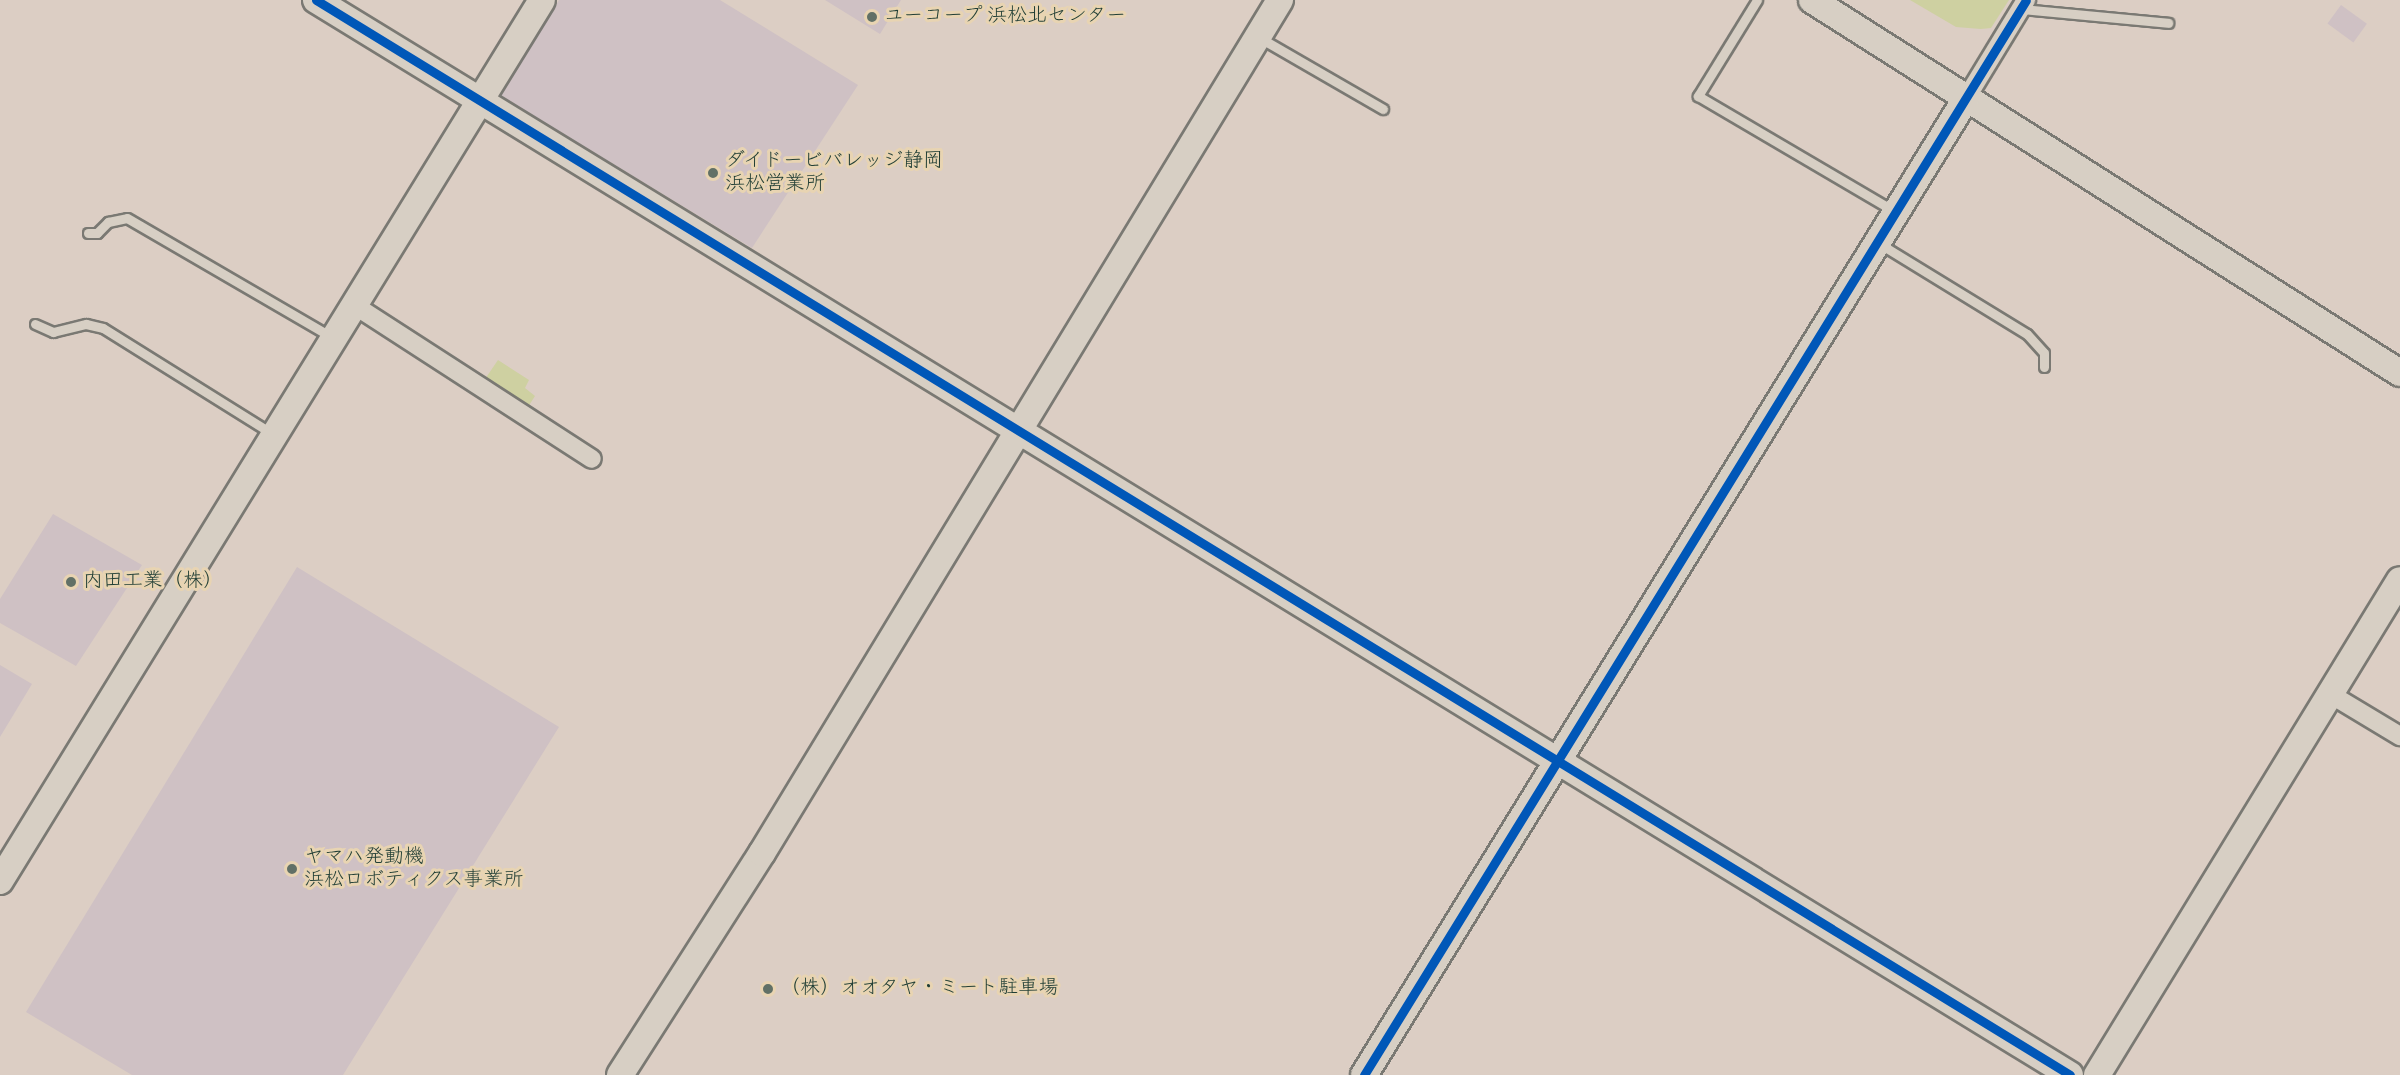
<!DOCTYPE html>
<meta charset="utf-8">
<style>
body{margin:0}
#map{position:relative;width:2400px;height:1075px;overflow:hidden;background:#dccec4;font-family:Dekko,"Klee One",sans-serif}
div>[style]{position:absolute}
.green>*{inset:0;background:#ced0a1}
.building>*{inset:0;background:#cfc1c4;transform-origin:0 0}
.roads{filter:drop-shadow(2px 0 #7a7973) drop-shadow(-2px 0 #7a7973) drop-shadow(0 2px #7a7973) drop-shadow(0 -2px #7a7973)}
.lane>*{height:9px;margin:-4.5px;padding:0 4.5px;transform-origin:4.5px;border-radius:4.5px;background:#d7cfc4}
.street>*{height:18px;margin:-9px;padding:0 9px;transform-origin:9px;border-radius:9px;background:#d7cfc4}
.secondary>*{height:26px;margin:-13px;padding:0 13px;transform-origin:13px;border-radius:13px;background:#d7cfc4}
.cycleway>*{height:9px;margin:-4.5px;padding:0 4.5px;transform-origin:4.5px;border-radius:4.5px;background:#0057b8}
.dots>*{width:16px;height:16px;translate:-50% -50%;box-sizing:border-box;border:3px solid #e8d4b2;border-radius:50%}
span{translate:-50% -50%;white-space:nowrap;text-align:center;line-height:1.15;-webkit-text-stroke:6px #e8d4b2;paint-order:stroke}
.poi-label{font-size:20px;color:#1f3d34}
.left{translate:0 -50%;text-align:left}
</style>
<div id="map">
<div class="green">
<div style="clip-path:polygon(1910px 0,2009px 0,1991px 28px,1981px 29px,1956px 27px)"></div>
<div style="clip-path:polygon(498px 360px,529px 380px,525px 388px,535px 396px,526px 410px,483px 382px)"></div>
</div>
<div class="building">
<div style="clip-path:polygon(559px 0,720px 0,858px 85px,752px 248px,501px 96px)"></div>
<div style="clip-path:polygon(825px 0,901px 0,880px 34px)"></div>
<div style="left:2341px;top:5px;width:32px;height:23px;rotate:36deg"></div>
<div style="clip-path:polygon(53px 514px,142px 565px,76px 666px,0 623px,0 599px)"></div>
<div style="clip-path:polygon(297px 567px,559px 727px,343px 1075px,132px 1075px,26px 1012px)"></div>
<div style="clip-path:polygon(0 665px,32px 684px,0 737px)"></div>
</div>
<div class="roads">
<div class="lane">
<div style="left:1757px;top:0;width:113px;rotate:121.6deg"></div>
<div style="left:1698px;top:96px;width:227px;rotate:30.4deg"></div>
<div style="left:2021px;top:9px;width:148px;rotate:5.4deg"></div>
<div style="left:1260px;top:38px;width:142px;rotate:30deg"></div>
<div style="left:88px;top:233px;width:9px"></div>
<div style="left:97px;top:233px;width:16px;rotate:-45deg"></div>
<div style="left:108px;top:222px;width:19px;rotate:-12deg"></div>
<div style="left:127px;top:218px;width:238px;rotate:30.2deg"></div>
<div style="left:1880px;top:244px;width:172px;rotate:31.5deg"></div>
<div style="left:2027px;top:334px;width:25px;rotate:48deg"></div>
<div style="left:2044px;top:353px;width:14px;rotate:90deg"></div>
<div style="left:35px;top:324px;width:20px;rotate:24deg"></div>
<div style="left:53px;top:332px;width:34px;rotate:-14deg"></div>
<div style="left:86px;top:324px;width:17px;rotate:13deg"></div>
<div style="left:103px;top:328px;width:202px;rotate:32deg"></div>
</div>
<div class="street">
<div style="left:1967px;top:97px;width:114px;rotate:-58.7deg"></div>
<div style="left:354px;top:305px;width:283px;rotate:32.9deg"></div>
<div style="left:2330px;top:694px;width:82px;rotate:31deg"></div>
</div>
<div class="secondary">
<div style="left:316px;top:0;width:2057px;rotate:31.5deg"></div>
<div style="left:1812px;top:0;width:696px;rotate:32.39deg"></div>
<div style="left:0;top:881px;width:1034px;rotate:-58.4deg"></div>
<div style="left:620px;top:1075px;width:264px;rotate:-57.4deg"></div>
<div style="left:762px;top:853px;width:998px;rotate:-58.73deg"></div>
<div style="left:1364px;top:1075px;width:1149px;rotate:-58.34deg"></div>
<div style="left:2097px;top:1075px;width:580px;rotate:-58.53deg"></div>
</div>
</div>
<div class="cycleway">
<div style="left:316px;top:0;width:2057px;rotate:31.5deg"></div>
<div style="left:1364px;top:1075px;width:1262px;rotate:-58.37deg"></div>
</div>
<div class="dots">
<div style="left:872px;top:17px;background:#617066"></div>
<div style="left:713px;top:173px;background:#617066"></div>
<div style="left:71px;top:582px;background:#617066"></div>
<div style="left:292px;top:869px;background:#617066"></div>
<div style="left:768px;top:989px;background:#617066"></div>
</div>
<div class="poi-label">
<span class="left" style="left:884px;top:17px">ユーコープ 浜松北センター</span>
<span class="left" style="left:725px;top:174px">ダイドービバレッジ静岡<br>浜松営業所</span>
<span class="left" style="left:83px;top:582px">内田工業（株）</span>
<span class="left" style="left:304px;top:870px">ヤマハ発動機<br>浜松ロボティクス事業所</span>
<span class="left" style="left:780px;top:989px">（株）オオタヤ・ミート駐車場</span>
</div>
</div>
